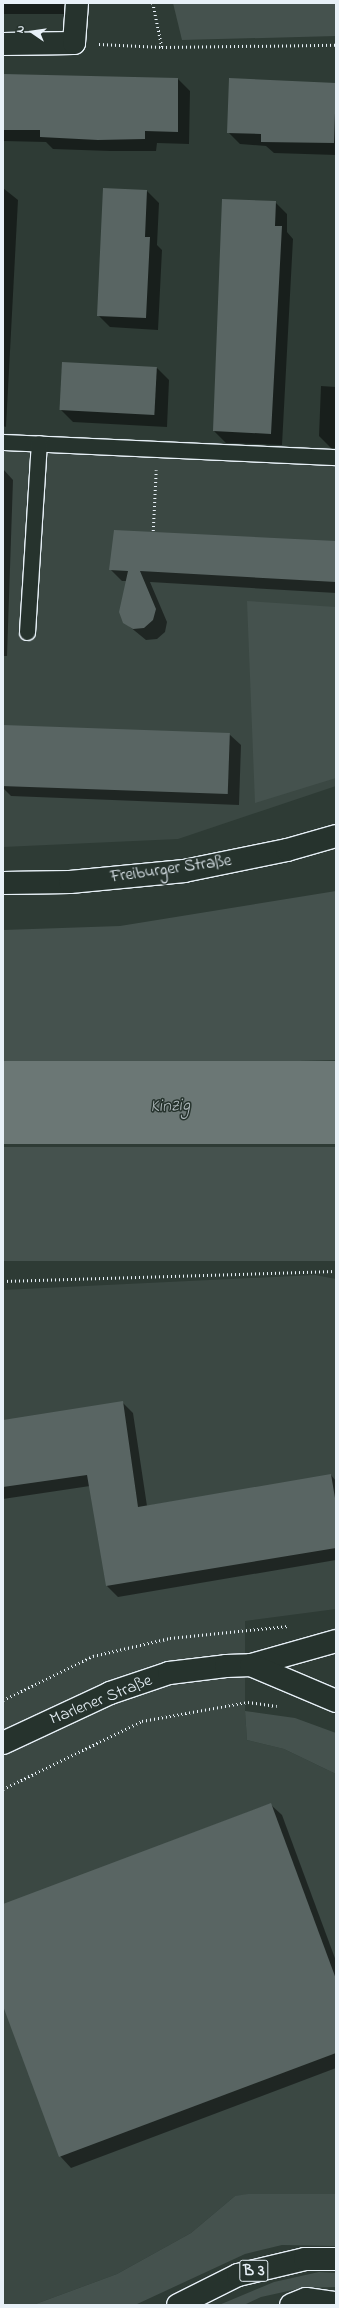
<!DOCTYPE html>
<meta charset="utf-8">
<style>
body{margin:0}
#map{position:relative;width:339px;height:2308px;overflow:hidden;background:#2e3b35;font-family:"Indie Flower",sans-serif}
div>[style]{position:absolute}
.built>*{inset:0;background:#3b4843}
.green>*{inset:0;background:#45524e;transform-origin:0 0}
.water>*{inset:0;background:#6b7775;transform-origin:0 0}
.shadow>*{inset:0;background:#0007;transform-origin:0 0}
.building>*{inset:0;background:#596563;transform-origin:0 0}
.path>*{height:2.5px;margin-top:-1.25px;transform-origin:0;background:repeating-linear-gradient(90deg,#e8f1f8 0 1px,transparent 0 4px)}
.roads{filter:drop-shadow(1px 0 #e8f1f8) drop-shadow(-1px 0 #e8f1f8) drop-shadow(0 1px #e8f1f8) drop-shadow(0 -1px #e8f1f8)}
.service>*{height:15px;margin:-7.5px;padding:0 7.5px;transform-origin:7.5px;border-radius:7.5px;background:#26332d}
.minor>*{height:22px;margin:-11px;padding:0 11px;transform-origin:11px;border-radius:11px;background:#26332d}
.tertiary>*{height:22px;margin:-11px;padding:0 11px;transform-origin:11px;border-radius:11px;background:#26332d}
.secondary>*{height:22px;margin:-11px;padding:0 11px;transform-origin:11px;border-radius:11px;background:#26332d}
.primary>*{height:22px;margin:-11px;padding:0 11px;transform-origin:11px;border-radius:11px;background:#26332d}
.trunk>*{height:22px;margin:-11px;padding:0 11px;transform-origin:11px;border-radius:11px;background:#26332d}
span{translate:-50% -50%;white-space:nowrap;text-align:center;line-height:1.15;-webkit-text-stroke:3px #26332d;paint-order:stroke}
.shield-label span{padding:1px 3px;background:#26332d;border:1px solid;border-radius:3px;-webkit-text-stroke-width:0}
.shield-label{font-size:16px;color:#e8f1f8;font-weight:700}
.street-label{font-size:17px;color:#e8f1f8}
.water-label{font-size:18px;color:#b0babd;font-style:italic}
.frame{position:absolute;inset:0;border:4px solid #e8f1f8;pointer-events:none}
.north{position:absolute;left:12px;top:12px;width:40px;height:40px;-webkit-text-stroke:3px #26332d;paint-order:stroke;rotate:283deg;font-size:11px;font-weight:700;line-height:16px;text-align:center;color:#e8f1f8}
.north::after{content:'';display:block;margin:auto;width:14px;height:18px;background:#e8f1f8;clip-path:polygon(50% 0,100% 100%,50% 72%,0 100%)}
</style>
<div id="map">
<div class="built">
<div style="clip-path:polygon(3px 433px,336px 448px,336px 786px,178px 839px,3px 847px)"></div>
<div style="clip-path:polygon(315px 1275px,336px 1279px,336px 1609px,245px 1621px,245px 1711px,247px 1740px,284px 1749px,336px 1774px,336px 2194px,235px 2196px,191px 2233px,117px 2274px,33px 2305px,3px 2305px,3px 1290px)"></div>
</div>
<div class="green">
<div style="clip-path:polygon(173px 3px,336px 3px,336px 36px,182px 40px)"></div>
<div style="clip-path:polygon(247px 601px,336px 607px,336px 778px,255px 803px)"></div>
<div style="clip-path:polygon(336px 891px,336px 1060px,3px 1069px,3px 930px,120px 926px)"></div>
<div style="left:336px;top:1147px;width:114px;height:333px;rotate:90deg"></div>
<div style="clip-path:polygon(245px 1711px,295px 1718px,336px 1733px,336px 1774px,284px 1749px,247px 1740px)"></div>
<div style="clip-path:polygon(248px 2194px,336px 2194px,336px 2246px,282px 2245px,245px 2254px,135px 2305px,33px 2305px,117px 2274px,191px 2233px,235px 2196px)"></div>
<div style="clip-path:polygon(319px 2272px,336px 2273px,336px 2287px,302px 2288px,261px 2297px,244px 2305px,219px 2305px,274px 2282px)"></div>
</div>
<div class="water">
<div style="left:336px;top:1061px;width:83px;height:333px;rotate:90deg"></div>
</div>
<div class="shadow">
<div style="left:3px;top:3px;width:61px;height:11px"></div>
<div style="clip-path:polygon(3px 75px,178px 79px,190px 91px,189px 144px,157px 143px,156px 151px,110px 151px,53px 149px,46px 142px,3px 141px)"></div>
<div style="clip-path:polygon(230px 80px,336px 84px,336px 155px,274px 153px,266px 146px,240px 144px,228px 132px)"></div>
<div style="clip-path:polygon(3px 188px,18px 200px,6px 427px,3px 426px)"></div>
<div style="clip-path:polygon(147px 191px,159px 203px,157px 245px,162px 250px,158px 330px,110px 327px,98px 315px)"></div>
<div style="clip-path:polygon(275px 202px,287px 214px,287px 232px,293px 239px,282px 445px,226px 443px,214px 431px)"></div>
<div style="clip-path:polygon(157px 368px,169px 380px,167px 427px,73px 422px,61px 410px)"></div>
<div style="clip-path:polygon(321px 386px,336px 387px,336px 448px,331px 448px,319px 436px)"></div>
<div style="clip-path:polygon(3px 469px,13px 480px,7px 656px,3px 656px)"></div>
<div style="clip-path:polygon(336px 541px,336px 593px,150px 582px,167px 622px,165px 632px,157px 639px,146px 640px,124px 622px,127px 581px,122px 581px,110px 569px)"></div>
<div style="clip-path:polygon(3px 726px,229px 734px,241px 745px,239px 805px,11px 796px,3px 788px)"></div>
<div style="clip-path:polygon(122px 1402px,133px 1413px,147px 1506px,331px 1475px,336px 1481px,336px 1560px,118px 1597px,107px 1586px,90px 1486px,3px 1499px,3px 1421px)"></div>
<div style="clip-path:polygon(270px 1804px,282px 1815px,336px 1961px,336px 2068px,71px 2168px,60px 2156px,3px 2003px,3px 1905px)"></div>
</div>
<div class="building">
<div style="clip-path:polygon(3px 74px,178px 78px,178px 132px,145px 131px,145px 139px,98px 140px,40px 137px,40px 130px,3px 130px)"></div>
<div style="clip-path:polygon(229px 78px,336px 83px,334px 143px,261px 142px,261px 134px,227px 133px)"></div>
<div style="clip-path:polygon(103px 188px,147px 190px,145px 237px,150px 237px,146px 318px,97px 316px)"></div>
<div style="clip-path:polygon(222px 199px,276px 201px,275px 226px,282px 226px,271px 434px,213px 431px)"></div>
<div style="left:62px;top:362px;width:95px;height:48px;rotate:3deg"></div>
<div style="clip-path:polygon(114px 530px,336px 541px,336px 582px,140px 571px,156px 609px,153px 620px,144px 628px,133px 629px,123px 623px,119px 612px,128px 571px,109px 570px)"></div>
<div style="left:3px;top:725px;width:227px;height:61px;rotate:2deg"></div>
<div style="clip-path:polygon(123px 1401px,138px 1507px,331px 1474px,336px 1504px,336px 1548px,106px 1586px,87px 1475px,3px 1487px,3px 1420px)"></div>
<div style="clip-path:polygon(271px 1803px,336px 1979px,336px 2053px,59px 2157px,3px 2006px,3px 1904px)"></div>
</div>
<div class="path">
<div style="left:153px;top:3px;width:45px;rotate:78.4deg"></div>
<div style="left:99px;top:44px;width:63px;rotate:2.7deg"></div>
<div style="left:162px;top:47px;width:174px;rotate:-0.7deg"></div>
<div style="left:153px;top:531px;width:61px;rotate:-87.2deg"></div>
<div style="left:3px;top:1281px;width:333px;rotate:-1.7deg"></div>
<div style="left:3px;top:1700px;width:100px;rotate:-26.1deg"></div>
<div style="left:93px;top:1656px;width:79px;rotate:-13.2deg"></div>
<div style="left:170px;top:1638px;width:119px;rotate:-5.8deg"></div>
<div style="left:3px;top:1789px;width:155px;rotate:-26.1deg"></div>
<div style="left:142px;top:1721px;width:108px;rotate:-10.2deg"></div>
<div style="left:248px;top:1702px;width:29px;rotate:8deg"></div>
</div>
<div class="roads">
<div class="service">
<div style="left:3px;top:442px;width:333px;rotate:2.6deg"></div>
<div style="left:27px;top:632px;width:189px;rotate:-86.4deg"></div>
</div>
<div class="minor">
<div style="left:3px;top:44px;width:71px;rotate:-0.8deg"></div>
<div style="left:74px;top:43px;width:40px;rotate:-85.7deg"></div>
</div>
<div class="tertiary">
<div style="left:251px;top:1665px;width:88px;rotate:-15.8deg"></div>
<div style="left:3px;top:1743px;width:118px;rotate:-25deg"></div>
<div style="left:110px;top:1693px;width:62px;rotate:-18.7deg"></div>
<div style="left:169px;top:1673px;width:57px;rotate:-7deg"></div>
<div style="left:226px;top:1666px;width:25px;rotate:-2deg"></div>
<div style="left:251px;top:1665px;width:92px;rotate:23deg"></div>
</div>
<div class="secondary">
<div style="left:3px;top:883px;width:67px;rotate:-0.9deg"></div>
<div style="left:70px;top:882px;width:115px;rotate:-5.5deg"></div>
<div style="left:184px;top:871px;width:105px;rotate:-11.5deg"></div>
<div style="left:287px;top:850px;width:51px;rotate:-15.9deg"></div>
</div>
<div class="primary">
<div style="left:178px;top:2305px;width:67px;rotate:-26.6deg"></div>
<div style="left:238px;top:2275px;width:69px;rotate:-13.4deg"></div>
<div style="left:305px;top:2259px;width:31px"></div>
</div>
<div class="trunk">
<div style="left:291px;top:2305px;width:16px;rotate:-22deg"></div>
<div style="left:306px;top:2299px;width:30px;rotate:8deg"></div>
</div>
</div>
<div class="shield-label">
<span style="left:254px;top:2271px">B 3</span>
</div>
<div class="street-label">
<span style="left:171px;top:869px;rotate:-8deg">Freiburger Straße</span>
<span style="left:101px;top:1700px;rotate:-22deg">Marlener Straße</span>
</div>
<div class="water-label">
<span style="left:170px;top:1107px;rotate:-2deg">Kinzig</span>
</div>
<div class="frame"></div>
<div class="north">N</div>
</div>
